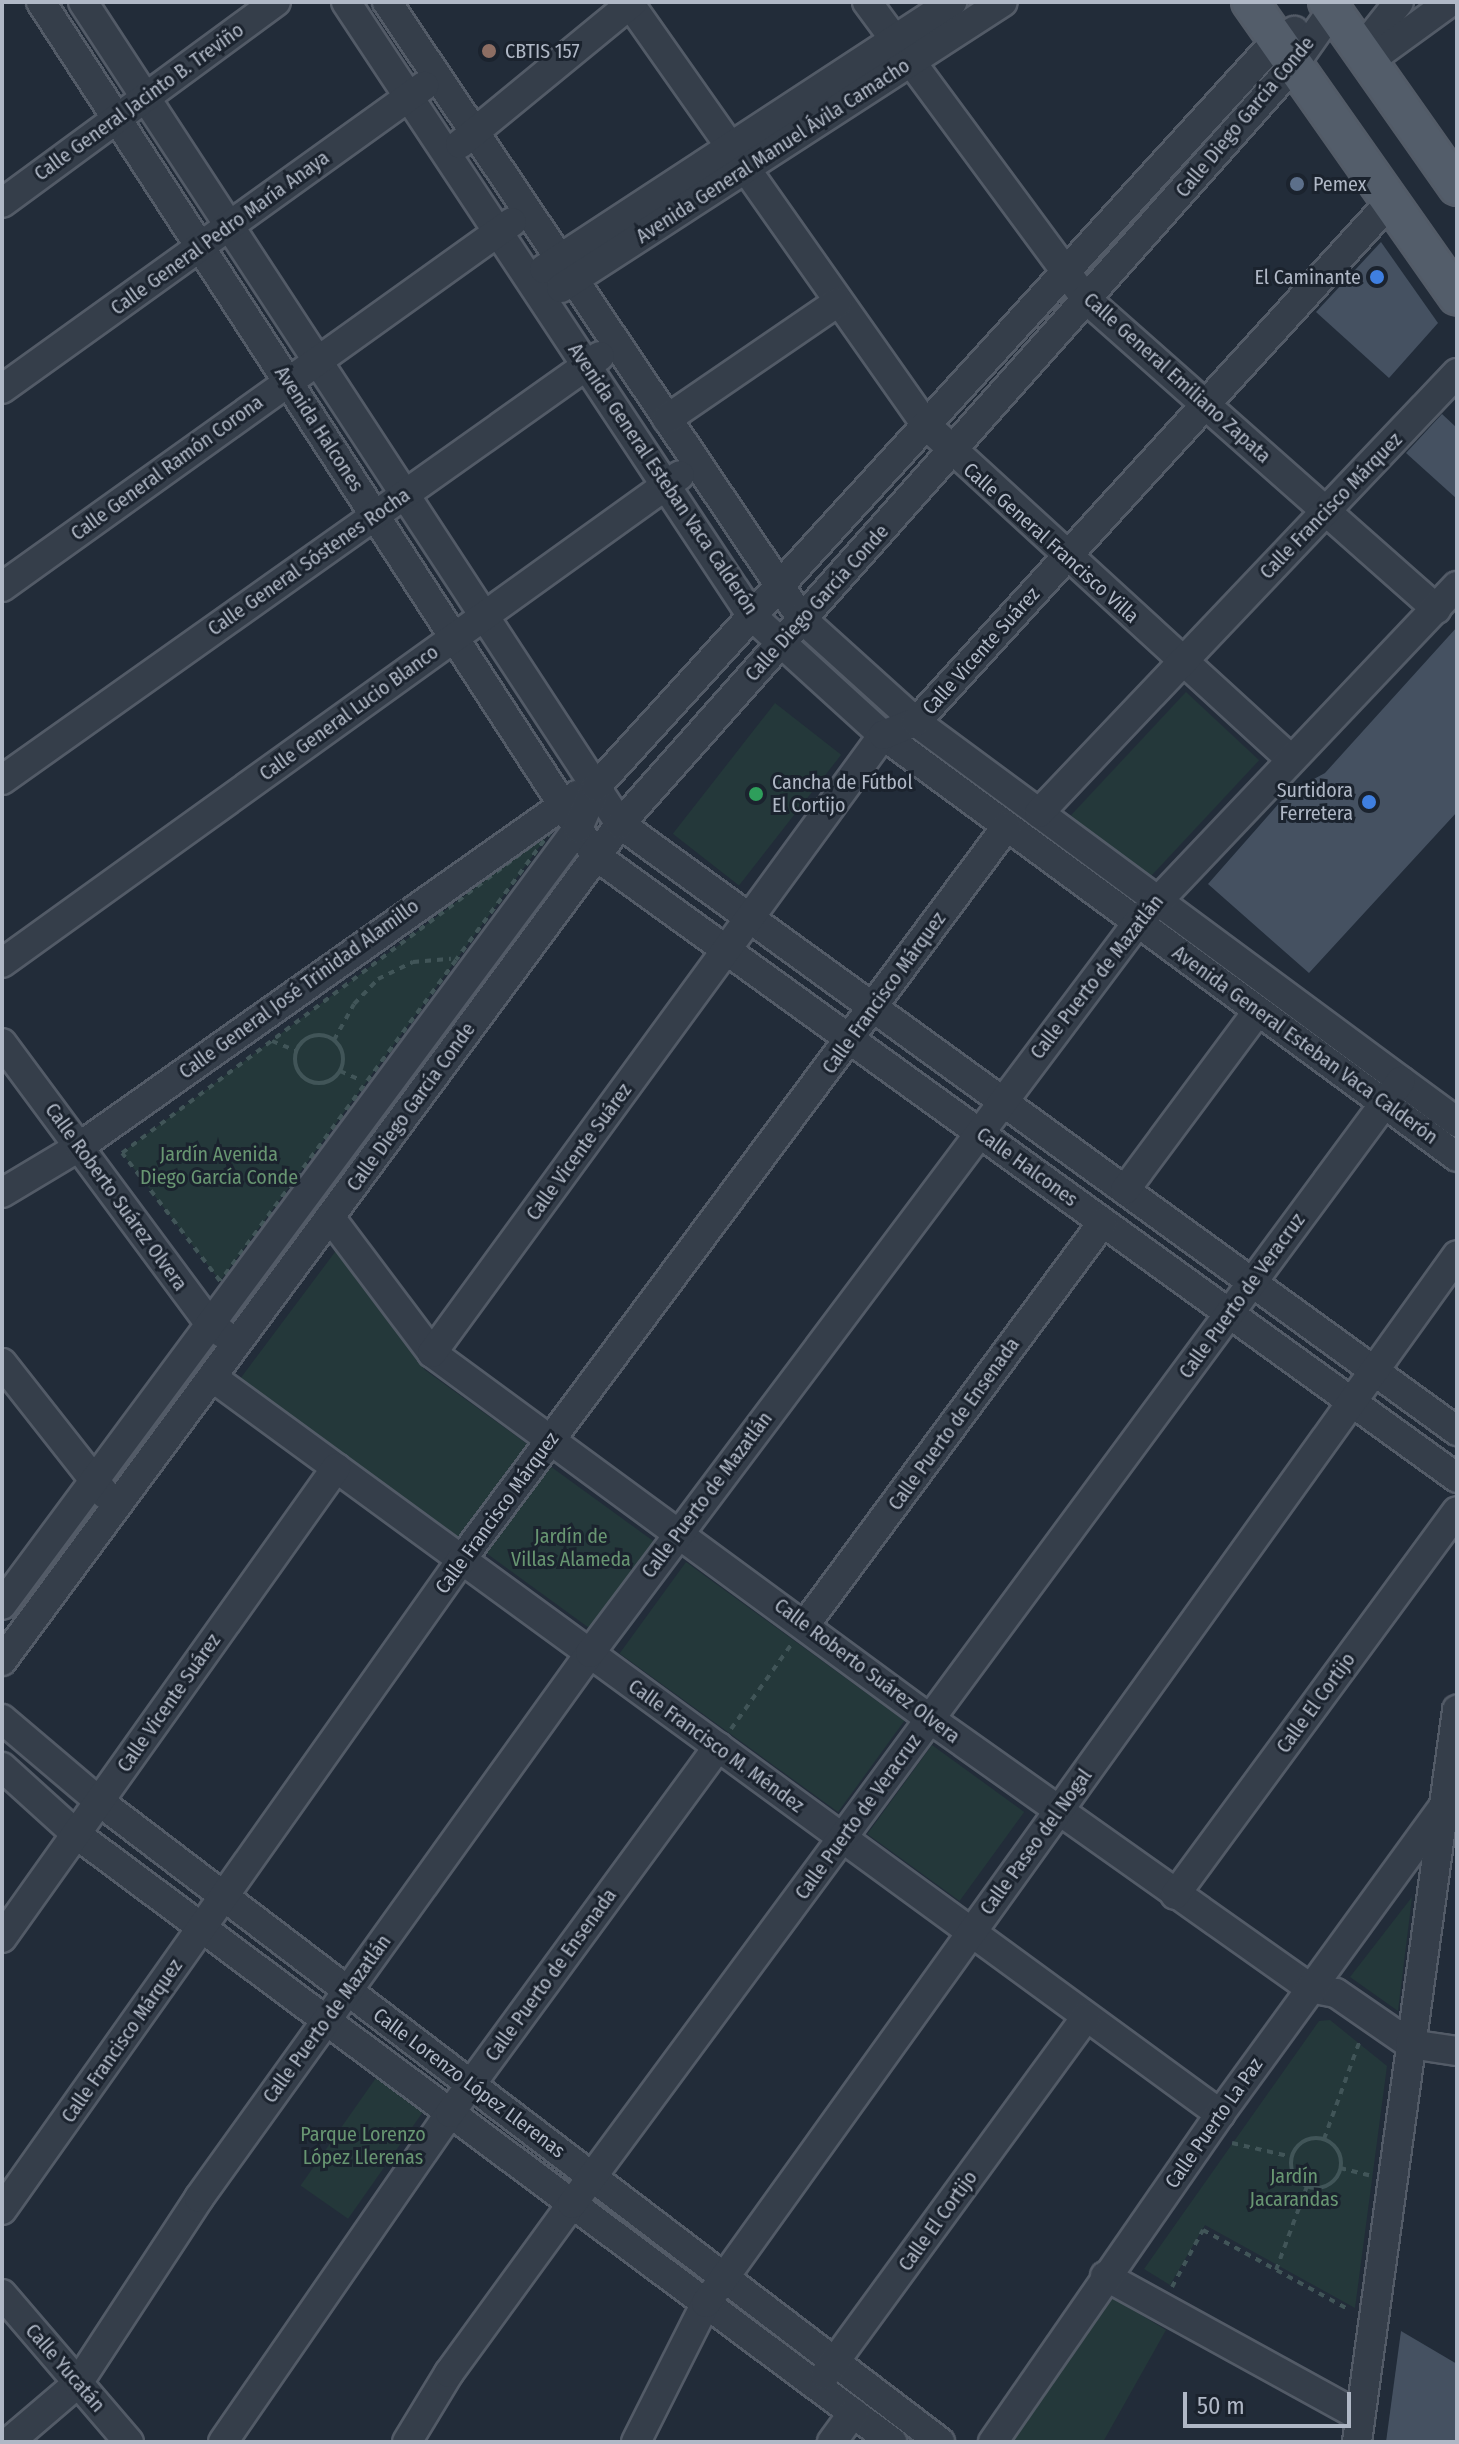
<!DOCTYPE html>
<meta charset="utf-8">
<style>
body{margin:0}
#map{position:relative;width:1459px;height:2444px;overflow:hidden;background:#222c39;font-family:"Fira Sans Condensed",sans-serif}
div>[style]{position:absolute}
.green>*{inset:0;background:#24383a;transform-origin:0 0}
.building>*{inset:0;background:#455161}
.path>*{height:4px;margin-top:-2px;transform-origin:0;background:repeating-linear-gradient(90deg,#415558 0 6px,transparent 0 12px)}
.path>.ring{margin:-2px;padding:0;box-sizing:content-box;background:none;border:4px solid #415558;border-radius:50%}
.roads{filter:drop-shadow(2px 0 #535b67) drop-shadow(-2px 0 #535b67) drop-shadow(0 2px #535b67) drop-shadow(0 -2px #535b67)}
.minor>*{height:28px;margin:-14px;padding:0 14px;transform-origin:14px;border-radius:14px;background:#353e4a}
.major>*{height:36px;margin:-18px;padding:0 18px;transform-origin:18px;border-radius:18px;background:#535d6a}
.dots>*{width:22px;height:22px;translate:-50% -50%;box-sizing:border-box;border:4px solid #1b232e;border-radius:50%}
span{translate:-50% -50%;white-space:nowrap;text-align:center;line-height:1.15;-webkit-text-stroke:6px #1b232e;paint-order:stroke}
.poi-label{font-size:20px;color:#b0b8c6}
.left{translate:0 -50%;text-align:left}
.right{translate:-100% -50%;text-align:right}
.street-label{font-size:20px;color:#b0b8c6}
.park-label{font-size:20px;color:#689672}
.frame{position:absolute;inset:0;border:4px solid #b0b8c6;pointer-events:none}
.scale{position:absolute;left:1183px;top:2392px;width:168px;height:36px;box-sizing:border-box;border:4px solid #b0b8c6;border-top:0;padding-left:10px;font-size:24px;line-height:28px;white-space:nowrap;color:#b0b8c6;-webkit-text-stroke:6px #1b232e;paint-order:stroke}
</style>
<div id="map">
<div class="green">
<div style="left:1186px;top:692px;width:100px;height:169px;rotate:43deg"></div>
<div style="left:775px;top:703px;width:84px;height:166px;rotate:38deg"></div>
<div style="clip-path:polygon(551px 831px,456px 960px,220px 1281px,122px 1153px)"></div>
<div style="clip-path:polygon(338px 1248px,425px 1370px,530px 1446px,462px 1540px,240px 1379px)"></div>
<div style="left:550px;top:1466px;width:129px;height:108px;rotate:36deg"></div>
<div style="left:686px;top:1562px;width:270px;height:113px;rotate:36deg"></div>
<div style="left:932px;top:1745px;width:114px;height:110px;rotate:36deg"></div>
<div style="clip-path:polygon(1412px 1897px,1398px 2011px,1350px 1977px)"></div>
<div style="clip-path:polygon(1330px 2020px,1387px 2066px,1355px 2308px,1205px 2225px,1170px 2285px,1144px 2269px,1319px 2021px)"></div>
<div style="left:378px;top:2075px;width:58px;height:135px;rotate:35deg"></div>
<div style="clip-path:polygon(1110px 2296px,1166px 2330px,1103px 2442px,1009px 2442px)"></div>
</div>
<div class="building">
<div style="clip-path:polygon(1381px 242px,1438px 323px,1389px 378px,1316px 312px)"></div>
<div style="clip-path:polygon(1442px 414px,1457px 428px,1457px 499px,1406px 453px)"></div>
<div style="clip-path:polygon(1457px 627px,1457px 812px,1309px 973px,1208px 884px,1288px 793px,1325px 773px)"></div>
<div style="clip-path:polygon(1401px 2331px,1457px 2364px,1457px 2442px,1386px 2442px)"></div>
</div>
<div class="path">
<div style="left:551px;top:831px;width:160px;rotate:126.4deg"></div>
<div style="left:456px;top:960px;width:398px;rotate:126.3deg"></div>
<div style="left:220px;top:1281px;width:161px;rotate:-127.4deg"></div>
<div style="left:122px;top:1153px;width:536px;rotate:-36.89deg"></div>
<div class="ring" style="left:295px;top:1035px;width:44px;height:44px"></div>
<div style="left:334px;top:1040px;width:41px;rotate:-60.9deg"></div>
<div style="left:354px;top:1004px;width:35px;rotate:-46deg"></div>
<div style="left:378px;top:979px;width:39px;rotate:-26deg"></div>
<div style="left:413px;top:962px;width:38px;rotate:-5deg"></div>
<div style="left:272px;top:1041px;width:27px;rotate:22deg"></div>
<div style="left:340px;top:1071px;width:22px;rotate:24deg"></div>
<div style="left:731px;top:1729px;width:103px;rotate:-54.5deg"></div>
<div class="ring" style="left:1291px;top:2138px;width:46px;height:46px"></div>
<div style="left:1324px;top:2139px;width:105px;rotate:-70deg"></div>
<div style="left:1232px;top:2143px;width:62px;rotate:13.1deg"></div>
<div style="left:1340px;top:2168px;width:30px;rotate:14deg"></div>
<div style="left:1276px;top:2270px;width:90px;rotate:-69.7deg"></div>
<div style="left:1172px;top:2287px;width:65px;rotate:-61.5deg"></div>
<div style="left:1203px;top:2230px;width:167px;rotate:28.6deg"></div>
</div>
<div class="roads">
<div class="minor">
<div style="left:41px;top:2px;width:1018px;rotate:56.98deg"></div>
<div style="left:596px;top:856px;width:1062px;rotate:35.84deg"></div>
<div style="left:83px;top:2px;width:982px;rotate:56.84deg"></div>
<div style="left:620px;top:824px;width:1034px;rotate:35.95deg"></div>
<div style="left:346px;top:2px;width:736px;rotate:56.53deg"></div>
<div style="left:752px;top:616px;width:177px;rotate:42.3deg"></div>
<div style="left:883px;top:735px;width:712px;rotate:36.32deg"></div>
<div style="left:387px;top:2px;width:744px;rotate:56.07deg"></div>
<div style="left:802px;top:619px;width:154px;rotate:42.1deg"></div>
<div style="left:916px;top:722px;width:673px;rotate:36.48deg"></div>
<div style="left:867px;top:2px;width:369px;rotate:53.6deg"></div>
<div style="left:1086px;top:299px;width:468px;rotate:41.5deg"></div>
<div style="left:630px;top:4px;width:515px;rotate:54.89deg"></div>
<div style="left:926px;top:425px;width:495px;rotate:42.5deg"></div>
<div style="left:1361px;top:50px;width:61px;rotate:-51.6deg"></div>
<div style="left:1369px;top:61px;width:100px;rotate:-36.1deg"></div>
<div style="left:460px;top:144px;width:224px;rotate:-39.4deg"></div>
<div style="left:2px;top:203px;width:340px;rotate:-36.3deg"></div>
<div style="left:544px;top:269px;width:488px;rotate:-33.2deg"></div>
<div style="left:561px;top:288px;width:526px;rotate:-32.91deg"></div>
<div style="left:2px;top:389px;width:520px;rotate:-35.68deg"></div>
<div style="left:667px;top:419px;width:207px;rotate:-34.4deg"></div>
<div style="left:2px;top:587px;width:627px;rotate:-35.59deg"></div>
<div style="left:2px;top:780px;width:733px;rotate:-35.34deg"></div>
<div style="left:1039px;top:813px;width:607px;rotate:-46.47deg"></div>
<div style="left:2px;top:963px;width:835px;rotate:-35.74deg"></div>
<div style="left:2px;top:1043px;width:350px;rotate:53.5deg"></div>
<div style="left:210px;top:1324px;width:17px;rotate:36deg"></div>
<div style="left:1125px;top:1190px;width:223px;rotate:-53.4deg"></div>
<div style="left:2px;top:1193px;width:90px;rotate:-30.9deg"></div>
<div style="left:79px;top:1147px;width:610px;rotate:-35.25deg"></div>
<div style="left:330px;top:1217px;width:170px;rotate:53.1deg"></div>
<div style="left:432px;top:1353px;width:618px;rotate:36.31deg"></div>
<div style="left:930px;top:1719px;width:466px;rotate:35.3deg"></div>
<div style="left:1310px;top:1988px;width:26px;rotate:11deg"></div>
<div style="left:1336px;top:1993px;width:90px;rotate:34.6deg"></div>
<div style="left:1410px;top:2044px;width:48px;rotate:8.5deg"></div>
<div style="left:432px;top:1353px;width:765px;rotate:-53.88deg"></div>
<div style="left:883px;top:735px;width:35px;rotate:-22deg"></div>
<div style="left:916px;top:722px;width:705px;rotate:-47.64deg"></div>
<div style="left:2px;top:1363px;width:167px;rotate:51.8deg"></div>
<div style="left:212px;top:1377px;width:1249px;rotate:36.17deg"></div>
<div style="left:2px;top:1605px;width:967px;rotate:-53.45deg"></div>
<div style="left:578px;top:828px;width:45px;rotate:-66.3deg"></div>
<div style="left:596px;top:787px;width:1009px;rotate:-47.65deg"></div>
<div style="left:1276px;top:41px;width:21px;rotate:-29deg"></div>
<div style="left:805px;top:1625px;width:501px;rotate:-53.52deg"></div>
<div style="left:2px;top:1661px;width:1040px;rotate:-53.56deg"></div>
<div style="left:620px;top:824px;width:1014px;rotate:-48.4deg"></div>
<div style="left:1293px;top:66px;width:70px;rotate:-54.9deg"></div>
<div style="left:2px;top:1719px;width:128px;rotate:40.3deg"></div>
<div style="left:100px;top:1802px;width:1056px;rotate:37.3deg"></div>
<div style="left:2px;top:1767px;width:100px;rotate:42.2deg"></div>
<div style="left:76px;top:1834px;width:1018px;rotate:36.69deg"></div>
<div style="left:1175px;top:1895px;width:476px;rotate:-53.7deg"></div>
<div style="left:2px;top:1938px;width:577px;rotate:-54.6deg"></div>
<div style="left:2px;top:2210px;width:797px;rotate:-54.75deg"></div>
<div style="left:462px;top:1559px;width:913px;rotate:-53.37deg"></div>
<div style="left:1105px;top:2276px;width:291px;rotate:28.8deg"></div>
<div style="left:2px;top:2294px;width:195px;rotate:49.4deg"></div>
<div style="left:825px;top:2375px;width:443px;rotate:-53.9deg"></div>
<div style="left:9px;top:2442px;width:91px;rotate:-40.5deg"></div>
<div style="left:78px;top:2383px;width:221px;rotate:-56.8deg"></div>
<div style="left:199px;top:2198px;width:671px;rotate:-54.34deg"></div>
<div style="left:590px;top:1653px;width:914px;rotate:-53.14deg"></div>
<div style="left:1138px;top:922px;width:463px;rotate:-46.5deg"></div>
<div style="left:223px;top:2442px;width:400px;rotate:-55.4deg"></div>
<div style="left:450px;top:2113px;width:454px;rotate:-53.8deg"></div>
<div style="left:407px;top:2442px;width:81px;rotate:-58.7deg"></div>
<div style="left:449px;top:2373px;width:209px;rotate:-54deg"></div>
<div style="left:572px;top:2204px;width:1396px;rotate:-53.57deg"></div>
<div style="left:636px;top:2442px;width:156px;rotate:-63.3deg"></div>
<div style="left:706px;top:2303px;width:1289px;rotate:-54.37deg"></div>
<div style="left:832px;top:2442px;width:36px;rotate:-54deg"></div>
<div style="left:993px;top:2442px;width:399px;rotate:-55.3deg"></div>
<div style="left:1220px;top:2114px;width:378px;rotate:-54deg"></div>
<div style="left:1357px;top:2442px;width:739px;rotate:-82.22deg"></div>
</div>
<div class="major">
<div style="left:1250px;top:2px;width:360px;rotate:54.9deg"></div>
<div style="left:1327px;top:2px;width:226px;rotate:54.9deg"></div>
</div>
</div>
<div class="dots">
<div style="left:489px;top:51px;background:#8d6e63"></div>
<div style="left:1297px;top:184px;background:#5c6f8a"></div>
<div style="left:1377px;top:277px;background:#3f7fe0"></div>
<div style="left:756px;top:794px;background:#2e9e5b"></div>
<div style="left:1369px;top:802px;background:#3f7fe0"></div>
</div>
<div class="poi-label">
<span class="left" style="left:505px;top:51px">CBTIS 157</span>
<span class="left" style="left:1313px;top:184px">Pemex</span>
<span class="right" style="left:1361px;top:277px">El Caminante</span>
<span class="left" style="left:772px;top:794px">Cancha de Fútbol<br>El Cortijo</span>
<span class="right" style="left:1353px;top:802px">Surtidora<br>Ferretera</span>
</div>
<div class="street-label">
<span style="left:139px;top:102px;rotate:-36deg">Calle General Jacinto B. Treviño</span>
<span style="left:1245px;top:117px;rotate:-50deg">Calle Diego García Conde</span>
<span style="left:773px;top:151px;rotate:-33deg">Avenida General Manuel Ávila Camacho</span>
<span style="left:220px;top:233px;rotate:-36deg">Calle General Pedro María Anaya</span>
<span style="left:1177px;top:378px;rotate:42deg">Calle General Emiliano Zapata</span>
<span style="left:319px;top:429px;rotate:57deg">Avenida Halcones</span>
<span style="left:167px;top:468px;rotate:-36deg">Calle General Ramón Corona</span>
<span style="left:663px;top:479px;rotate:56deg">Avenida General Esteban Vaca Calderón</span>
<span style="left:1331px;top:506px;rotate:-46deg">Calle Francisco Márquez</span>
<span style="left:1051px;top:543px;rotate:42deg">Calle General Francisco Villa</span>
<span style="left:309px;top:562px;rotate:-35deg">Calle General Sóstenes Rocha</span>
<span style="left:817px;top:603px;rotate:-48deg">Calle Diego García Conde</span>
<span style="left:981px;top:651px;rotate:-48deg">Calle Vicente Suárez</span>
<span style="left:349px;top:713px;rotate:-36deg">Calle General Lucio Blanco</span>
<span style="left:1097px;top:977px;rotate:-52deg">Calle Puerto de Mazatlán</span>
<span style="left:299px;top:989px;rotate:-36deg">Calle General José Trinidad Alamillo</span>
<span style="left:884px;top:993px;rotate:-54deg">Calle Francisco Márquez</span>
<span style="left:1305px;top:1045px;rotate:36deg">Avenida General Esteban Vaca Calderón</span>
<span style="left:411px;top:1107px;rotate:-54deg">Calle Diego García Conde</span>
<span style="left:579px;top:1152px;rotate:-54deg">Calle Vicente Suárez</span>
<span style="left:1027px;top:1167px;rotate:36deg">Calle Halcones</span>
<span style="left:116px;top:1197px;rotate:54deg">Calle Roberto Suárez Olvera</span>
<span style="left:1242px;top:1296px;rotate:-54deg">Calle Puerto de Veracruz</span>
<span style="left:954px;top:1424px;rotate:-54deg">Calle Puerto de Ensenada</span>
<span style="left:707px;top:1495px;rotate:-53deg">Calle Puerto de Mazatlán</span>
<span style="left:497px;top:1513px;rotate:-54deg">Calle Francisco Márquez</span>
<span style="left:867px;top:1671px;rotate:37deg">Calle Roberto Suárez Olvera</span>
<span style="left:169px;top:1703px;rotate:-55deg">Calle Vicente Suárez</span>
<span style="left:1316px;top:1703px;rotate:-54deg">Calle El Cortijo</span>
<span style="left:716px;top:1746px;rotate:36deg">Calle Francisco M. Méndez</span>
<span style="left:858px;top:1817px;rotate:-54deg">Calle Puerto de Veracruz</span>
<span style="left:1036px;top:1842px;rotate:-54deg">Calle Paseo del Nogal</span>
<span style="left:551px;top:1975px;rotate:-54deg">Calle Puerto de Ensenada</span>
<span style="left:327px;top:2019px;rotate:-54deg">Calle Puerto de Mazatlán</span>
<span style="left:122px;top:2041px;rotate:-55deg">Calle Francisco Márquez</span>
<span style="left:469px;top:2083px;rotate:37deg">Calle Lorenzo López Llerenas</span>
<span style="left:1214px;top:2123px;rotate:-55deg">Calle Puerto La Paz</span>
<span style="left:938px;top:2221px;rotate:-54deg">Calle El Cortijo</span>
<span style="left:65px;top:2368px;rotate:49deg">Calle Yucatán</span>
</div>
<div class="park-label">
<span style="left:219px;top:1166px">Jardín Avenida<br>Diego García Conde</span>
<span style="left:571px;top:1548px">Jardín de<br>Villas Alameda</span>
<span style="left:363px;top:2146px">Parque Lorenzo<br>López Llerenas</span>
<span style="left:1294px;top:2188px">Jardín<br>Jacarandas</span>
</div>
<div class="frame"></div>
<div class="scale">50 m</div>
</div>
